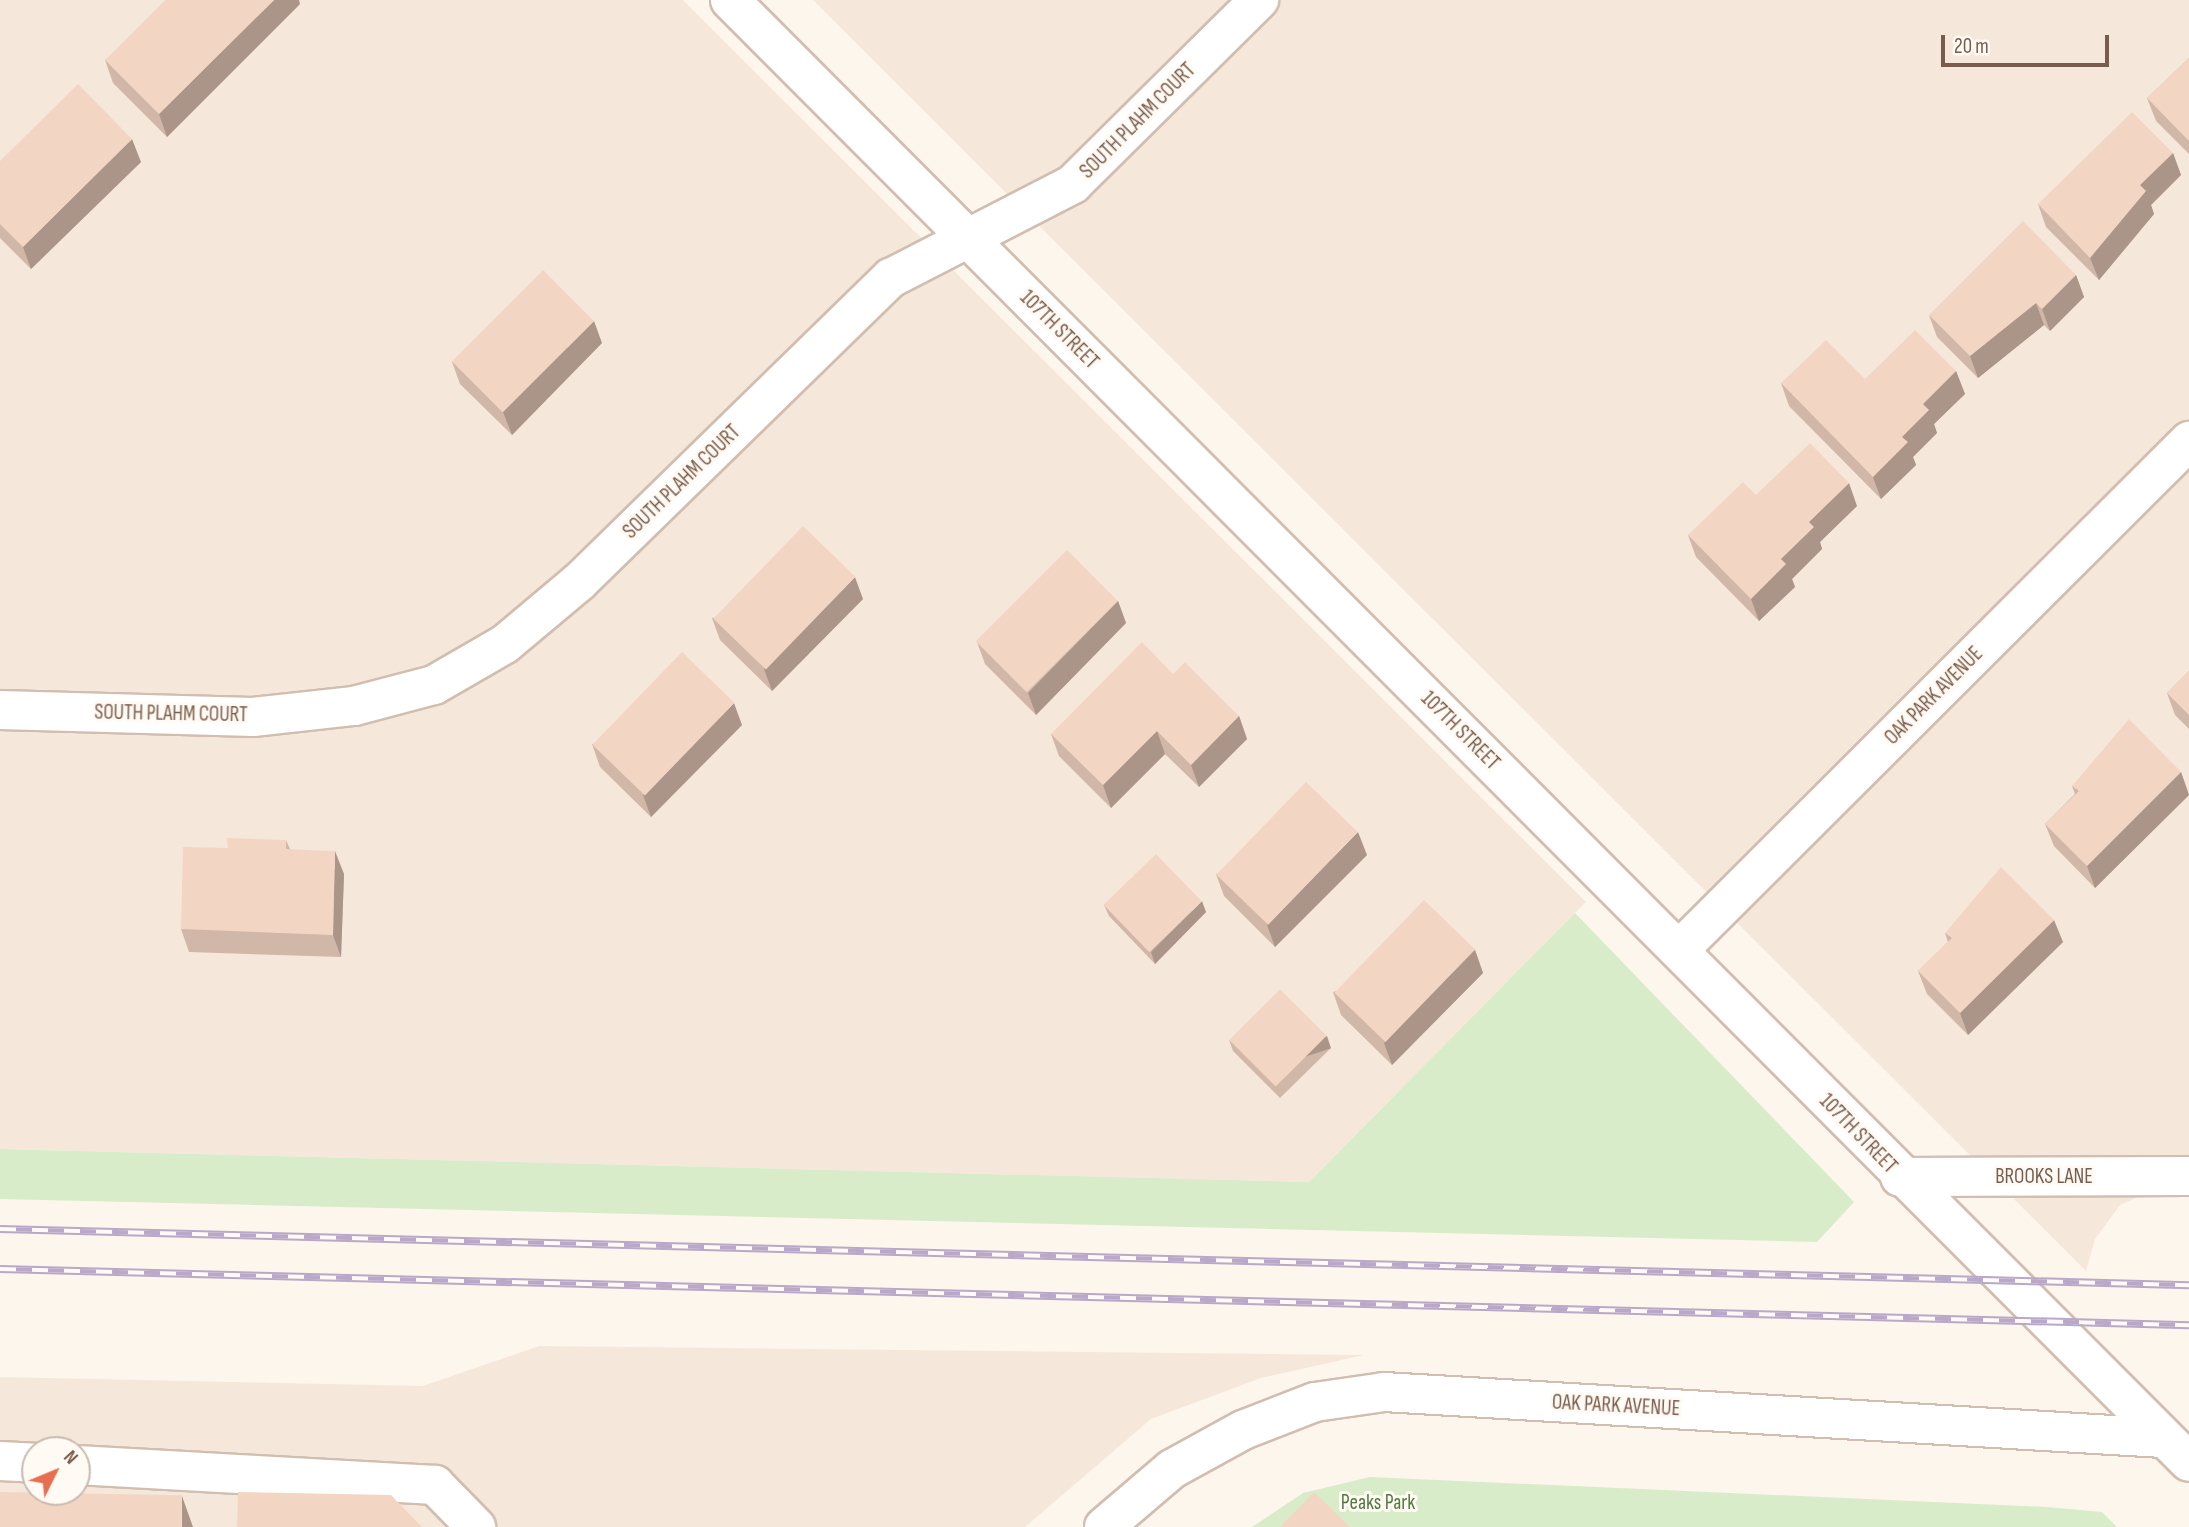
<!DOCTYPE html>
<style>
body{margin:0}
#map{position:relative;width:2189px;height:1527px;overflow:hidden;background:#fdf6ec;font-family:"Sofia Sans Condensed",sans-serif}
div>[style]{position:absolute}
.residential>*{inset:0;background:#f5e8da}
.green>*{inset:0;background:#d8ecc9}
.roads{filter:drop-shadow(2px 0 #d1beb0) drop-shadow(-2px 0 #d1beb0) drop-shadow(0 2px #d1beb0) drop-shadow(0 -2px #d1beb0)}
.street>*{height:38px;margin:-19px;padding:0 19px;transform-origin:19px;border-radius:19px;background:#fff}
.rail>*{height:8px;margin-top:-4px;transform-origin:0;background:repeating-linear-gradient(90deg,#fffaf3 0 16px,#b9a8c9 0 32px);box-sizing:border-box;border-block:2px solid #b9a8c9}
.wall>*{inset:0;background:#d1b7a8}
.shaded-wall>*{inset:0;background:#aa9588;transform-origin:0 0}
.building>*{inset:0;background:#f3d5c3;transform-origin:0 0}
span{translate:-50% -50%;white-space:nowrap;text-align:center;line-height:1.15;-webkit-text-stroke:6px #fffaf3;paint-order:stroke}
.street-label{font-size:21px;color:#7a5c4d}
.park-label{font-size:21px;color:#537a41}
.north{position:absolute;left:21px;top:1436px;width:70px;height:70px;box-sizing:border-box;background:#fffaf3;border:2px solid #cabbb1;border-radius:50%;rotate:47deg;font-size:19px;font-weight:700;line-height:28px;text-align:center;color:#7a5c4d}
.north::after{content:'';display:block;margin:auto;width:24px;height:32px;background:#e76f51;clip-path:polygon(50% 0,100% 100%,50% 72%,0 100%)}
.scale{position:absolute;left:1941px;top:35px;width:168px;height:32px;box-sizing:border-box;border:4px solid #7a5c4d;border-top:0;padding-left:9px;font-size:21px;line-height:24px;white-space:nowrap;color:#7a5c4d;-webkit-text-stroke:5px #fffaf3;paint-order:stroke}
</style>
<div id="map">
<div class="residential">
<div style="clip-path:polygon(0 0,683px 0,1586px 902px,1309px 1182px,0 1149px)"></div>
<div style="clip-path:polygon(813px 0,2189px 0,2189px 1194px,2149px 1192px,2120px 1205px,2095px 1239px,2086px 1271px)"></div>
<div style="clip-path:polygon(evenodd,539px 1346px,1364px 1355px,1261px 1378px,1151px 1419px,1025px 1527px,0 1527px,0 1377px,423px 1386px,539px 1346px,35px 1450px,77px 1450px,77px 1492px,35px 1492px,35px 1450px)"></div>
</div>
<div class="green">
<div style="clip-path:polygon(1575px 913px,1854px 1202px,1817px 1242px,0 1199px,0 1149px,1309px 1182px)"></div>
<div style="clip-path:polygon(1370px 1477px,2047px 1507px,2102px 1512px,2117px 1527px,1252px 1527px,1303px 1493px)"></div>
</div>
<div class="roads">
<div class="street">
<div style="left:730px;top:0;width:2065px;rotate:45.06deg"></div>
<div style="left:0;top:710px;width:253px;rotate:1.6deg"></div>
<div style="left:253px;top:717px;width:102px;rotate:-6.2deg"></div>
<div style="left:354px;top:706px;width:83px;rotate:-14.7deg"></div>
<div style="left:434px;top:685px;width:82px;rotate:-30deg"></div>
<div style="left:505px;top:644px;width:97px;rotate:-40deg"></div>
<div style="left:579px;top:582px;width:436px;rotate:-44.3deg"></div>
<div style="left:891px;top:278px;width:205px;rotate:-27.3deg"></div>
<div style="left:1073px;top:184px;width:262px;rotate:-44.7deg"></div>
<div style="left:1679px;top:950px;width:721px;rotate:-44.94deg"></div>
<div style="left:1900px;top:1177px;width:289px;rotate:-0.2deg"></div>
<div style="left:0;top:1461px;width:35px;rotate:3deg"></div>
<div style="left:77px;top:1465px;width:359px;rotate:3.2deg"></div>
<div style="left:435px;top:1485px;width:59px;rotate:45.7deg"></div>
<div style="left:1104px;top:1527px;width:89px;rotate:-40.5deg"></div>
<div style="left:1172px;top:1469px;width:81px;rotate:-28.8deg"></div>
<div style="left:1243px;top:1430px;width:77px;rotate:-21.3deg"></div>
<div style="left:1315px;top:1402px;width:70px;rotate:-8.2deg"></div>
<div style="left:1384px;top:1392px;width:781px;rotate:3.38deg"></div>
</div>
</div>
<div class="rail">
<div style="left:0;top:1229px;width:2190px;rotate:1.47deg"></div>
<div style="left:0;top:1269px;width:2190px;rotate:1.47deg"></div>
</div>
<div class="wall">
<div style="clip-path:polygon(300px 4px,167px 137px,113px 83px,105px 60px)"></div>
<div style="clip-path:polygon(2189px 58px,2189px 154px,2156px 121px,2147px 98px)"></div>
<div style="clip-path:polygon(2173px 153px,2181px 175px,2151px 205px,2154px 214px,2099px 280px,2046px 227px,2038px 204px)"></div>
<div style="clip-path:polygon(0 161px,141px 162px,31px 269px,0 238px)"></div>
<div style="clip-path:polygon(2076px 275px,2084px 297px,2050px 331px,2044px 325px,1978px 378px,1937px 337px,1929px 315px)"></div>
<div style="clip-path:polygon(602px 343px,512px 435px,460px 384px,452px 362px)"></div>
<div style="clip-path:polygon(1956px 371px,1965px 394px,1934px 424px,1937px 433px,1913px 457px,1916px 465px,1881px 499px,1789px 406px,1781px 383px,1865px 379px)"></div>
<div style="clip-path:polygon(1756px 495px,1857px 506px,1820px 542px,1822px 549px,1792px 579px,1795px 587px,1759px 621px,1696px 557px,1688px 535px)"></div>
<div style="clip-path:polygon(863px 599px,772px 691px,720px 640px,712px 618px)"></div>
<div style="clip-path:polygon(1118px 601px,1126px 623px,1036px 715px,985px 664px,977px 642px)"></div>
<div style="clip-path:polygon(2189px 671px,2189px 729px,2175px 715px,2167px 693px)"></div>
<div style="clip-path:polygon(1173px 674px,1239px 716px,1247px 739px,1199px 787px,1165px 754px,1111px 808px,1059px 756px,1051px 734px)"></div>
<div style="clip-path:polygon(742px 725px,651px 817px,600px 767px,592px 744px)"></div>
<div style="clip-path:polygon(2181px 772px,2189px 795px,2095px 888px,2054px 846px,2045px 824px,2075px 794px,2072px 786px)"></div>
<div style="clip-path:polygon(286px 840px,290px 849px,344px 874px,341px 957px,189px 952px,181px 929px,228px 848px)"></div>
<div style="clip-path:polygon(1367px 855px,1275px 947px,1224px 896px,1216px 874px)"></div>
<div style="clip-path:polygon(1104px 905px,1206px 912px,1155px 964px,1109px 916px)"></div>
<div style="clip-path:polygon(1945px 933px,2063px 942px,1968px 1035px,1927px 994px,1918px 971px,1948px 942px)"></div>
<div style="clip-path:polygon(1475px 950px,1483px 973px,1392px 1065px,1341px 1015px,1333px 992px)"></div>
<div style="clip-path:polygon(1229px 1040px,1331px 1048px,1280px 1098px,1233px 1051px)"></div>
</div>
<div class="shaded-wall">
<div style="clip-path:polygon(274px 0,299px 0,300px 4px,167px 137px,159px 114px)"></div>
<div style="clip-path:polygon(132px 139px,141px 162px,31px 269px,23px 247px)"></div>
<div style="clip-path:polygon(2173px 153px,2181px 175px,2151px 205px,2154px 214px,2099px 280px,2090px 258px,2140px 185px)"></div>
<div style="clip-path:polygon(2076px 275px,2084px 297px,2050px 331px,2042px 309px)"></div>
<div style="clip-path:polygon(2036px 303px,2044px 325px,1978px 378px,1970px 356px)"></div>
<div style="clip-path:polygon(594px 321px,602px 343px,512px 435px,503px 412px)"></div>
<div style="clip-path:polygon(1956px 371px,1965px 394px,1934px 424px,1937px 433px,1913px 457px,1916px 465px,1881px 499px,1873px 477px,1902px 437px,1923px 404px)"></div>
<div style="clip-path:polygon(1849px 483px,1857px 506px,1820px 542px,1822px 549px,1792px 579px,1795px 587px,1759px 621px,1751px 599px,1809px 522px)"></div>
<div style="clip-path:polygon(855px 577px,863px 599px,772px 691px,764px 669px)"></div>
<div style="clip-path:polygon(1118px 601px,1126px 623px,1036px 715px,1028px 693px)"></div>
<div style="clip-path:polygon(734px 703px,742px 725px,651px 817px,643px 795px)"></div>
<div style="clip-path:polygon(1239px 716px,1247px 739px,1199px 787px,1191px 765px)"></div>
<div style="clip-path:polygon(1157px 731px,1165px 754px,1111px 808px,1103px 785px)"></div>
<div style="clip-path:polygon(2181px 772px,2189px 795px,2095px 888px,2087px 866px)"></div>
<div style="clip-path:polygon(1358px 832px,1367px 855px,1275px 947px,1267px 925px)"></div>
<div style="clip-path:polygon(335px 851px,344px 874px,341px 957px,333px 935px)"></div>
<div style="clip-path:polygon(1202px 901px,1206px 912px,1155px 964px,1151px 952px)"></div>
<div style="clip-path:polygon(2054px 920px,2063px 942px,1968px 1035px,1960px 1013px)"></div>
<div style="clip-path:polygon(1475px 950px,1483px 973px,1392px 1065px,1384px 1043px)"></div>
<div style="left:1327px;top:1036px;width:13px;height:73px;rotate:72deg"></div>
<div style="clip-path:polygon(182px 1496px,193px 1527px,182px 1527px)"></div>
</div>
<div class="building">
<div style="clip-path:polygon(165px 0,274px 0,159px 114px,105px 60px)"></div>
<div style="clip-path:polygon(2189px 58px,2189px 139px,2188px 140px,2147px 98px)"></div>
<div style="clip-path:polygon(78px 84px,132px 139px,23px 247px,0 224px,0 161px)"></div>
<div style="clip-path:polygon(2132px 112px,2173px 153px,2140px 185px,2146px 191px,2090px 258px,2038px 204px)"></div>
<div style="clip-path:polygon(2023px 221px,2076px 275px,2042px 309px,2036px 303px,1970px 356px,1929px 315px)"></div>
<div style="left:543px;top:270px;width:72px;height:129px;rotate:45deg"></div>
<div style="clip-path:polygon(1915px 330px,1956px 371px,1923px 404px,1929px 410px,1902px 437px,1908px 442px,1873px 477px,1781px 383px,1826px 340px,1865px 379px)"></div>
<div style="clip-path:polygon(1810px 443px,1849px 483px,1809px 522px,1814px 527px,1781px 559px,1786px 564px,1751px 599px,1688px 535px,1743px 482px,1756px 495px)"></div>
<div style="left:803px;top:526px;width:73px;height:129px;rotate:44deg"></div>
<div style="left:1067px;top:550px;width:72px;height:129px;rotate:45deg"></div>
<div style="clip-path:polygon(1142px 642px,1173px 674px,1185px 662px,1239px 716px,1191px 765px,1157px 731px,1103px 785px,1051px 734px)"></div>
<div style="left:682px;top:652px;width:73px;height:129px;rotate:44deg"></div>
<div style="clip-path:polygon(2189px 671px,2189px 715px,2167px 693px)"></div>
<div style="clip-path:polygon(2129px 719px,2181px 772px,2087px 866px,2045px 824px,2079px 791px,2072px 786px)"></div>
<div style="left:1306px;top:782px;width:72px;height:129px;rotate:44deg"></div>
<div style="clip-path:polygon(227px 838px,286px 840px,286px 849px,335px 851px,333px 935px,181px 929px,183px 847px,228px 848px)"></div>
<div style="left:1156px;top:854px;width:66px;height:73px;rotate:46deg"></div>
<div style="clip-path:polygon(2001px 867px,2054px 920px,1960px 1013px,1918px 971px,1952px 938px,1945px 933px)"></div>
<div style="left:1424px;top:900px;width:71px;height:129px;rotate:44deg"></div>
<div style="left:1280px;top:989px;width:66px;height:72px;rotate:45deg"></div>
<div style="left:0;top:1492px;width:182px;height:35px;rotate:1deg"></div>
<div style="clip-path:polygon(238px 1492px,391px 1495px,422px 1527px,237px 1527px)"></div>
<div style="clip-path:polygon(1314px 1492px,1350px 1527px,1280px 1527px)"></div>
</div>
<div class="street-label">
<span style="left:1138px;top:121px;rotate:-45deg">SOUTH PLAHM COURT</span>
<span style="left:1059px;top:330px;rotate:45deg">107TH STREET</span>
<span style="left:682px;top:482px;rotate:-44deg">SOUTH PLAHM COURT</span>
<span style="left:1934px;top:696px;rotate:-45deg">OAK PARK AVENUE</span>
<span style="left:171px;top:714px;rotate:1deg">SOUTH PLAHM COURT</span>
<span style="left:1460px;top:731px;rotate:45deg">107TH STREET</span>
<span style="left:1858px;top:1134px;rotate:46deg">107TH STREET</span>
<span style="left:2044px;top:1177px">BROOKS LANE</span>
<span style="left:1616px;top:1406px;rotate:3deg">OAK PARK AVENUE</span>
</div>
<div class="park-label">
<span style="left:1378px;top:1503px">Peaks Park</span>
</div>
<div class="north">N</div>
<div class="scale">20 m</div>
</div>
